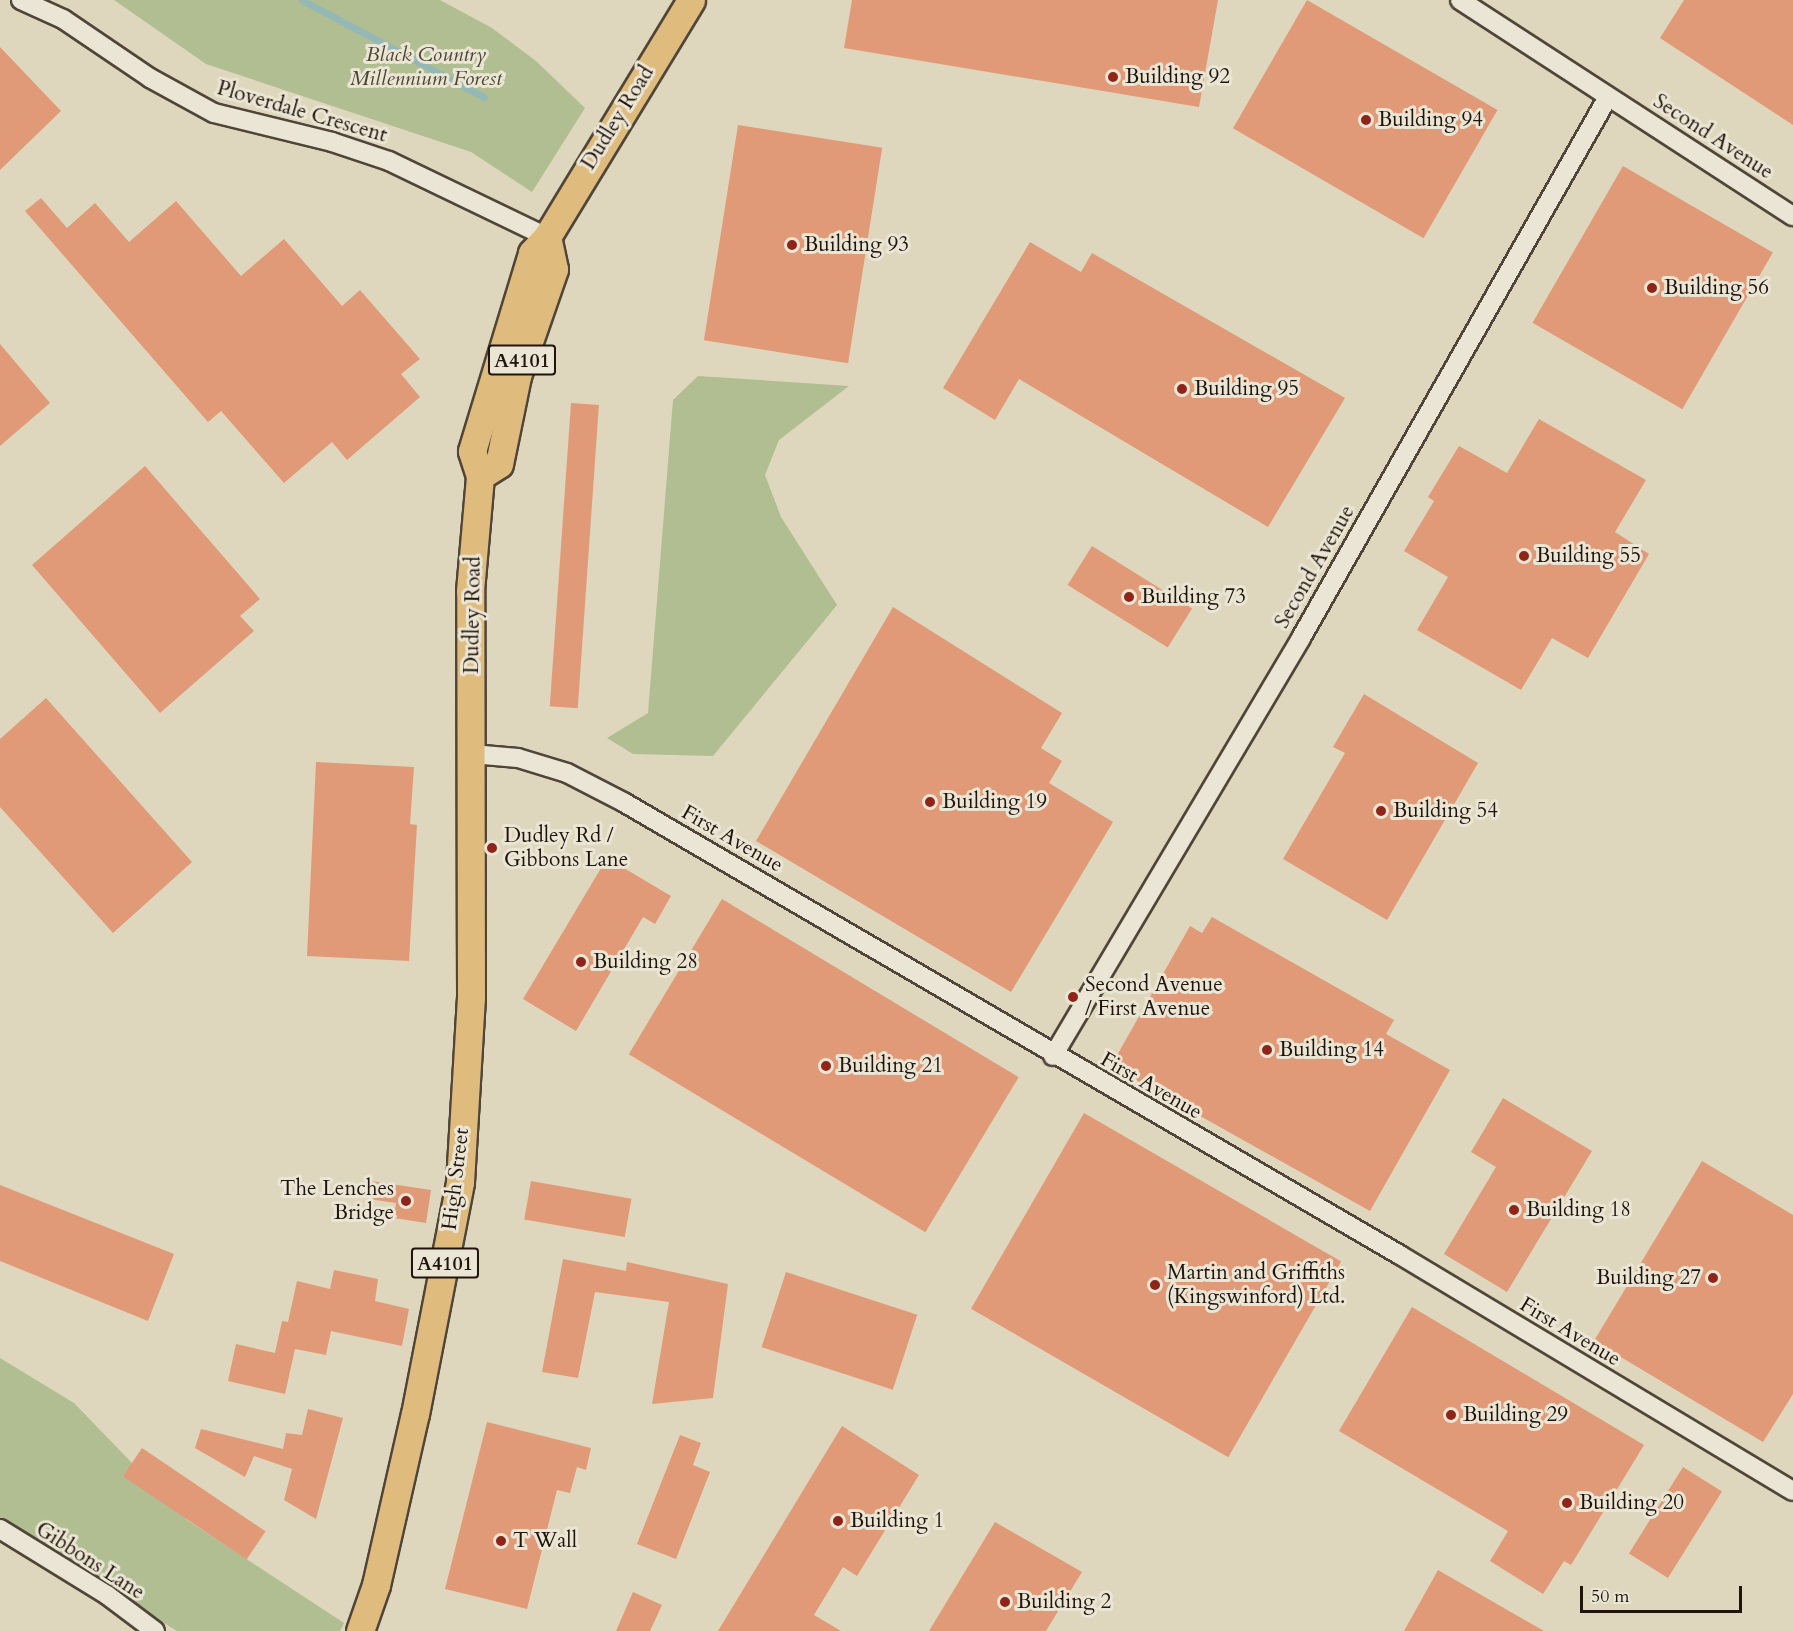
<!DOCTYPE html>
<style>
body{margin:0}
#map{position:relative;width:1793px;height:1631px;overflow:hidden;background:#ded7bd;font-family:Cardo,serif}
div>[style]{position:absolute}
.green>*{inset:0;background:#b0be92}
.stream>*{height:7px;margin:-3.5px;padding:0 3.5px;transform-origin:3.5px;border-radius:3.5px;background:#94b8b5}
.building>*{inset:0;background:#e19a77;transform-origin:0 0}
.roads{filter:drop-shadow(2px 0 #504538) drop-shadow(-2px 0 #504538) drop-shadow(0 2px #504538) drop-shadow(0 -2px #504538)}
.minor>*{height:18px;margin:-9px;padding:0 9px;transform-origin:9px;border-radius:9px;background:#eae5d4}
.primary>*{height:27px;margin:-13.5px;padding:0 13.5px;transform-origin:13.5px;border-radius:13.5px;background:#dfbc7e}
.dots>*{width:16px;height:16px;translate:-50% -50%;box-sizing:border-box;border:3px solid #eae5d4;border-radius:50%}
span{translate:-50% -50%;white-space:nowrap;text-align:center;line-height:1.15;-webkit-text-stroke:6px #eae5d4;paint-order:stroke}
.shield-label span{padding:2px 4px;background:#eae5d4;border:2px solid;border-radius:4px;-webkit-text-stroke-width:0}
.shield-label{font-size:20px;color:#21140c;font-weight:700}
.park-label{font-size:21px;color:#4c4734;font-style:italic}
.poi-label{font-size:21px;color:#21140c}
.left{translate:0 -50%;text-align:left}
.right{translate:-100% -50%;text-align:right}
.street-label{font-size:21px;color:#21140c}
.scale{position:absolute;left:1580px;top:1586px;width:162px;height:27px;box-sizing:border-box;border:3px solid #21140c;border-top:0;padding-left:8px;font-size:18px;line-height:21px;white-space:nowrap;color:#21140c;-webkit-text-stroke:4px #eae5d4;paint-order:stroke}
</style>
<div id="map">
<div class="green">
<div style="clip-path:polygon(114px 0,440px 0,492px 28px,536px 61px,585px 108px,532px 192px,471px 152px,206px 64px)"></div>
<div style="clip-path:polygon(698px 376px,849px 386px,779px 440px,765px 475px,781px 517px,837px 605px,713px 756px,633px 754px,607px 738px,648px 713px,673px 400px)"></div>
<div style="clip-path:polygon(0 1358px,74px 1403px,187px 1520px,344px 1623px,340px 1631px,177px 1631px,0 1522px)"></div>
</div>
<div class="stream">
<div style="left:302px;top:0;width:206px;rotate:28.1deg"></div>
</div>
<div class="building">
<div style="clip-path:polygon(852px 0,1218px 0,1199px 107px,844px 48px)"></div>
<div style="left:1307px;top:0;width:220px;height:148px;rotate:30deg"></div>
<div style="clip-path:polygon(1684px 0,1793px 0,1793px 125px,1660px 38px)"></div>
<div style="clip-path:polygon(0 47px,61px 111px,0 170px)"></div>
<div style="left:738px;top:125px;width:146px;height:218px;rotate:9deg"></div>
<div style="left:1623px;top:166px;width:173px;height:181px;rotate:30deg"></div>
<div style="clip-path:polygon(41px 198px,67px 228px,95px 203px,129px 242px,176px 201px,241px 276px,284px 239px,342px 306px,360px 290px,420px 359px,401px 374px,420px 397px,347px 460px,332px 442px,284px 483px,221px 411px,208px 422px,25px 211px)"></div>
<div style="clip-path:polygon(1030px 242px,1081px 272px,1092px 253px,1345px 398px,1268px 527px,1019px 379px,995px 420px,943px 388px)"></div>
<div style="clip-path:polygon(0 344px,50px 403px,0 446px)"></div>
<div style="left:571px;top:403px;width:28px;height:304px;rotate:4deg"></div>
<div style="clip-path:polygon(1539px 419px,1646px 480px,1615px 532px,1649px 554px,1588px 658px,1552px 638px,1521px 690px,1417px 630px,1448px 577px,1404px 551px,1434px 501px,1428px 497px,1459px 446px,1507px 473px)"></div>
<div style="clip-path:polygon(145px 466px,260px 599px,240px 616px,254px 631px,160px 713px,32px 565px)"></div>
<div style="left:1092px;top:546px;width:118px;height:46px;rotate:32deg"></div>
<div style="clip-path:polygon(893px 607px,1062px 713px,1041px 748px,1062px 761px,1049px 783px,1113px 822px,1011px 992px,756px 841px)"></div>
<div style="clip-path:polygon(1364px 694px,1478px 763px,1387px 920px,1283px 859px,1345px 753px,1333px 747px)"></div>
<div style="clip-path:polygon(46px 698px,192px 862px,113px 933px,0 807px,0 739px)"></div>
<div style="clip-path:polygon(316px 762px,414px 767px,410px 824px,417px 825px,409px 961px,307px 956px)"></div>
<div style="clip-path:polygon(607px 858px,671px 896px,655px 924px,643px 917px,576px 1031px,523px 999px)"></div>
<div style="left:722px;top:899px;width:346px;height:181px;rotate:31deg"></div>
<div style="clip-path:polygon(1212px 917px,1394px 1020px,1386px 1034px,1450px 1070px,1370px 1211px,1111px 1066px,1190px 926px,1202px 933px)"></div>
<div style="clip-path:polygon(1503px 1098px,1592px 1151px,1507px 1292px,1444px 1254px,1496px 1167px,1471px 1152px)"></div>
<div style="left:1084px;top:1113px;width:297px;height:226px;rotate:30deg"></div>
<div style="clip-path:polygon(1702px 1161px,1793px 1215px,1793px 1394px,1763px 1442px,1594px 1341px)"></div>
<div style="clip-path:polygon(371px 1181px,431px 1190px,426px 1223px,394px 1218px,396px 1203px,369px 1199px)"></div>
<div style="left:531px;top:1181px;width:102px;height:39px;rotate:10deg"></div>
<div style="clip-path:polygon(0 1185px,174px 1254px,148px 1321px,0 1261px)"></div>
<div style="clip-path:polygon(563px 1259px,626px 1271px,627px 1262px,728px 1284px,713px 1398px,652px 1404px,669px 1302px,595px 1292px,578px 1378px,542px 1372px)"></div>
<div style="clip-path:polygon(334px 1270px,378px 1279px,375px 1301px,409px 1309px,402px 1346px,331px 1331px,326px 1355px,295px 1349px,285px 1394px,228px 1381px,236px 1344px,275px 1353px,282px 1321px,288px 1322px,297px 1281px,330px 1289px)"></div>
<div style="left:786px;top:1272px;width:138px;height:79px;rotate:18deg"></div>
<div style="clip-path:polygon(1412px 1307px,1644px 1445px,1571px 1565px,1564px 1561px,1543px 1594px,1490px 1561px,1508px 1531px,1339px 1431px)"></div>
<div style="clip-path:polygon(308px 1409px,343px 1418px,316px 1519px,284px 1500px,292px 1469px,254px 1456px,245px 1477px,195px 1448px,201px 1429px,283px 1449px,286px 1433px,302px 1435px)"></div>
<div style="clip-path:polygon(487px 1422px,591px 1448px,586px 1470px,577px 1467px,570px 1493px,557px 1490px,527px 1609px,445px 1589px)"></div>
<div style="clip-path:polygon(842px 1426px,919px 1475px,857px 1576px,843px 1567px,814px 1615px,841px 1631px,718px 1631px)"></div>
<div style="clip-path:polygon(680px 1435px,701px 1443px,693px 1465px,710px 1472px,676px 1559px,637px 1544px)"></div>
<div style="left:142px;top:1448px;width:149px;height:34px;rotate:34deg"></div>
<div style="left:1683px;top:1467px;width:46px;height:102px;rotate:32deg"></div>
<div style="clip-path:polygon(995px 1522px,1082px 1572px,1046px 1631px,929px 1631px)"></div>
<div style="clip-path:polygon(1438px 1570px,1544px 1631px,1404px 1631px)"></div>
<div style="clip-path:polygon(633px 1592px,662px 1605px,650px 1631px,616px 1631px)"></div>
</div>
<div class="roads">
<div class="minor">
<div style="left:21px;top:0;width:46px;rotate:24.3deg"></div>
<div style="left:63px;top:19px;width:105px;rotate:34.1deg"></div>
<div style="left:150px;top:78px;width:73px;rotate:28.7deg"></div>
<div style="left:214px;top:113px;width:122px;rotate:13.8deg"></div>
<div style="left:332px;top:142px;width:60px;rotate:18.4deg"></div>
<div style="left:389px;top:161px;width:175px;rotate:25.7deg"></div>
<div style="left:1460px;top:0;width:397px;rotate:33deg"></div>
<div style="left:472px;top:754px;width:46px;rotate:5deg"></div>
<div style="left:518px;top:758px;width:51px;rotate:17deg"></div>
<div style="left:567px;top:773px;width:65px;rotate:27.3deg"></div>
<div style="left:625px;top:803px;width:897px;rotate:30.25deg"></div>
<div style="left:1400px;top:1255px;width:458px;rotate:31deg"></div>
<div style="left:1053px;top:1056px;width:486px;rotate:-59.3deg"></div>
<div style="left:1301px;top:638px;width:622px;rotate:-60.43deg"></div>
<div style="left:0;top:1529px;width:126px;rotate:31.7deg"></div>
<div style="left:107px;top:1595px;width:60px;rotate:36.9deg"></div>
</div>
<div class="primary">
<div style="left:480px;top:476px;width:22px;rotate:-32deg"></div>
<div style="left:499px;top:464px;width:90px;rotate:-78.4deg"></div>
<div style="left:517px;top:376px;width:113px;rotate:-70.9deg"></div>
<div style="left:554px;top:269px;width:33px;rotate:-102deg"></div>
<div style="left:360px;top:1631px;width:49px;rotate:-70.8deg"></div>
<div style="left:376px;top:1585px;width:175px;rotate:-77.2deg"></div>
<div style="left:415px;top:1414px;width:236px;rotate:-79deg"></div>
<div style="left:460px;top:1182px;width:185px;rotate:-86.6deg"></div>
<div style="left:471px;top:997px;width:406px;rotate:-90.1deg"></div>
<div style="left:470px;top:591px;width:115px;rotate:-85deg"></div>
<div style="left:480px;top:476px;width:26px;rotate:-108deg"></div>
<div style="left:472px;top:451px;width:207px;rotate:-73.1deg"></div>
<div style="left:532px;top:253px;width:22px;rotate:-47deg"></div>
<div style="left:547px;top:237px;width:277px;rotate:-58.7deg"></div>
</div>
</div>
<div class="dots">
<div style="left:1113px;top:77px;background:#8f2418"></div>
<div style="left:1366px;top:120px;background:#8f2418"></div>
<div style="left:792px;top:245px;background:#8f2418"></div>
<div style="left:1652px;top:288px;background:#8f2418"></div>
<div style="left:1182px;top:389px;background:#8f2418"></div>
<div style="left:1524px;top:556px;background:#8f2418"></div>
<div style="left:1129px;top:597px;background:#8f2418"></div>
<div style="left:930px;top:802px;background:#8f2418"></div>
<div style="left:1381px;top:811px;background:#8f2418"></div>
<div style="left:492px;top:848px;background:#8f2418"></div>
<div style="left:581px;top:962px;background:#8f2418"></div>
<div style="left:1073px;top:997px;background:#8f2418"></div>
<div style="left:1267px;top:1050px;background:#8f2418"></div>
<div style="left:826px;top:1066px;background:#8f2418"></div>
<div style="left:406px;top:1201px;background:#8f2418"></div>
<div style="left:1514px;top:1210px;background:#8f2418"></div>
<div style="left:1713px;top:1278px;background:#8f2418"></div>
<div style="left:1155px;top:1285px;background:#8f2418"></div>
<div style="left:1451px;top:1415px;background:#8f2418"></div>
<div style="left:1567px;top:1503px;background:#8f2418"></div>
<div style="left:838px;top:1521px;background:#8f2418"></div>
<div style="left:501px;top:1541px;background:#8f2418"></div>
<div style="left:1005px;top:1602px;background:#8f2418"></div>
</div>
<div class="shield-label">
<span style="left:522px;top:360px">A4101</span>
<span style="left:445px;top:1263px">A4101</span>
</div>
<div class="park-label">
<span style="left:426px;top:67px">Black Country<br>Millennium Forest</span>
</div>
<div class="poi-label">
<span class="left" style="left:1125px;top:77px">Building 92</span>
<span class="left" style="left:1378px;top:120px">Building 94</span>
<span class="left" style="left:804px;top:245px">Building 93</span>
<span class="left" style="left:1664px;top:288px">Building 56</span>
<span class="left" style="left:1194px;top:389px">Building 95</span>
<span class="left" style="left:1536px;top:556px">Building 55</span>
<span class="left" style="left:1141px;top:597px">Building 73</span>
<span class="left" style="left:942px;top:802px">Building 19</span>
<span class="left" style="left:1393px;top:811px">Building 54</span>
<span class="left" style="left:504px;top:848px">Dudley Rd /<br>Gibbons Lane</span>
<span class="left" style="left:593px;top:962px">Building 28</span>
<span class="left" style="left:1085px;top:997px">Second Avenue<br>/ First Avenue</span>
<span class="left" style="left:1279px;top:1050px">Building 14</span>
<span class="left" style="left:838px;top:1066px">Building 21</span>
<span class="right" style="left:394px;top:1201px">The Lenches<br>Bridge</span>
<span class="left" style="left:1526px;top:1210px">Building 18</span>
<span class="left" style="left:1167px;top:1285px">Martin and Griffiths<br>(Kingswinford) Ltd.</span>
<span class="right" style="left:1701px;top:1278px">Building 27</span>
<span class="left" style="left:1463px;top:1415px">Building 29</span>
<span class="left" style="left:1579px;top:1503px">Building 20</span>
<span class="left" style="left:850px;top:1521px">Building 1</span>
<span class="left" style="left:513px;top:1541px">T Wall</span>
<span class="left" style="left:1017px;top:1602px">Building 2</span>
</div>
<div class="street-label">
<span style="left:302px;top:112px;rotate:16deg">Ploverdale Crescent</span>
<span style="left:618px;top:118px;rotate:-58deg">Dudley Road</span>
<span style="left:1713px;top:137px;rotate:33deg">Second Avenue</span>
<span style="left:1315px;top:567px;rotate:-60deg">Second Avenue</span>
<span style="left:473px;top:615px;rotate:-89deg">Dudley Road</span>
<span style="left:732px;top:839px;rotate:30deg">First Avenue</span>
<span style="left:1151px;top:1086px;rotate:30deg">First Avenue</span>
<span style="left:456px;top:1179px;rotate:-83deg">High Street</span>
<span style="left:1570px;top:1332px;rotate:31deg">First Avenue</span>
<span style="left:90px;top:1561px;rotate:33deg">Gibbons Lane</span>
</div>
<div class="scale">50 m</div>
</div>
